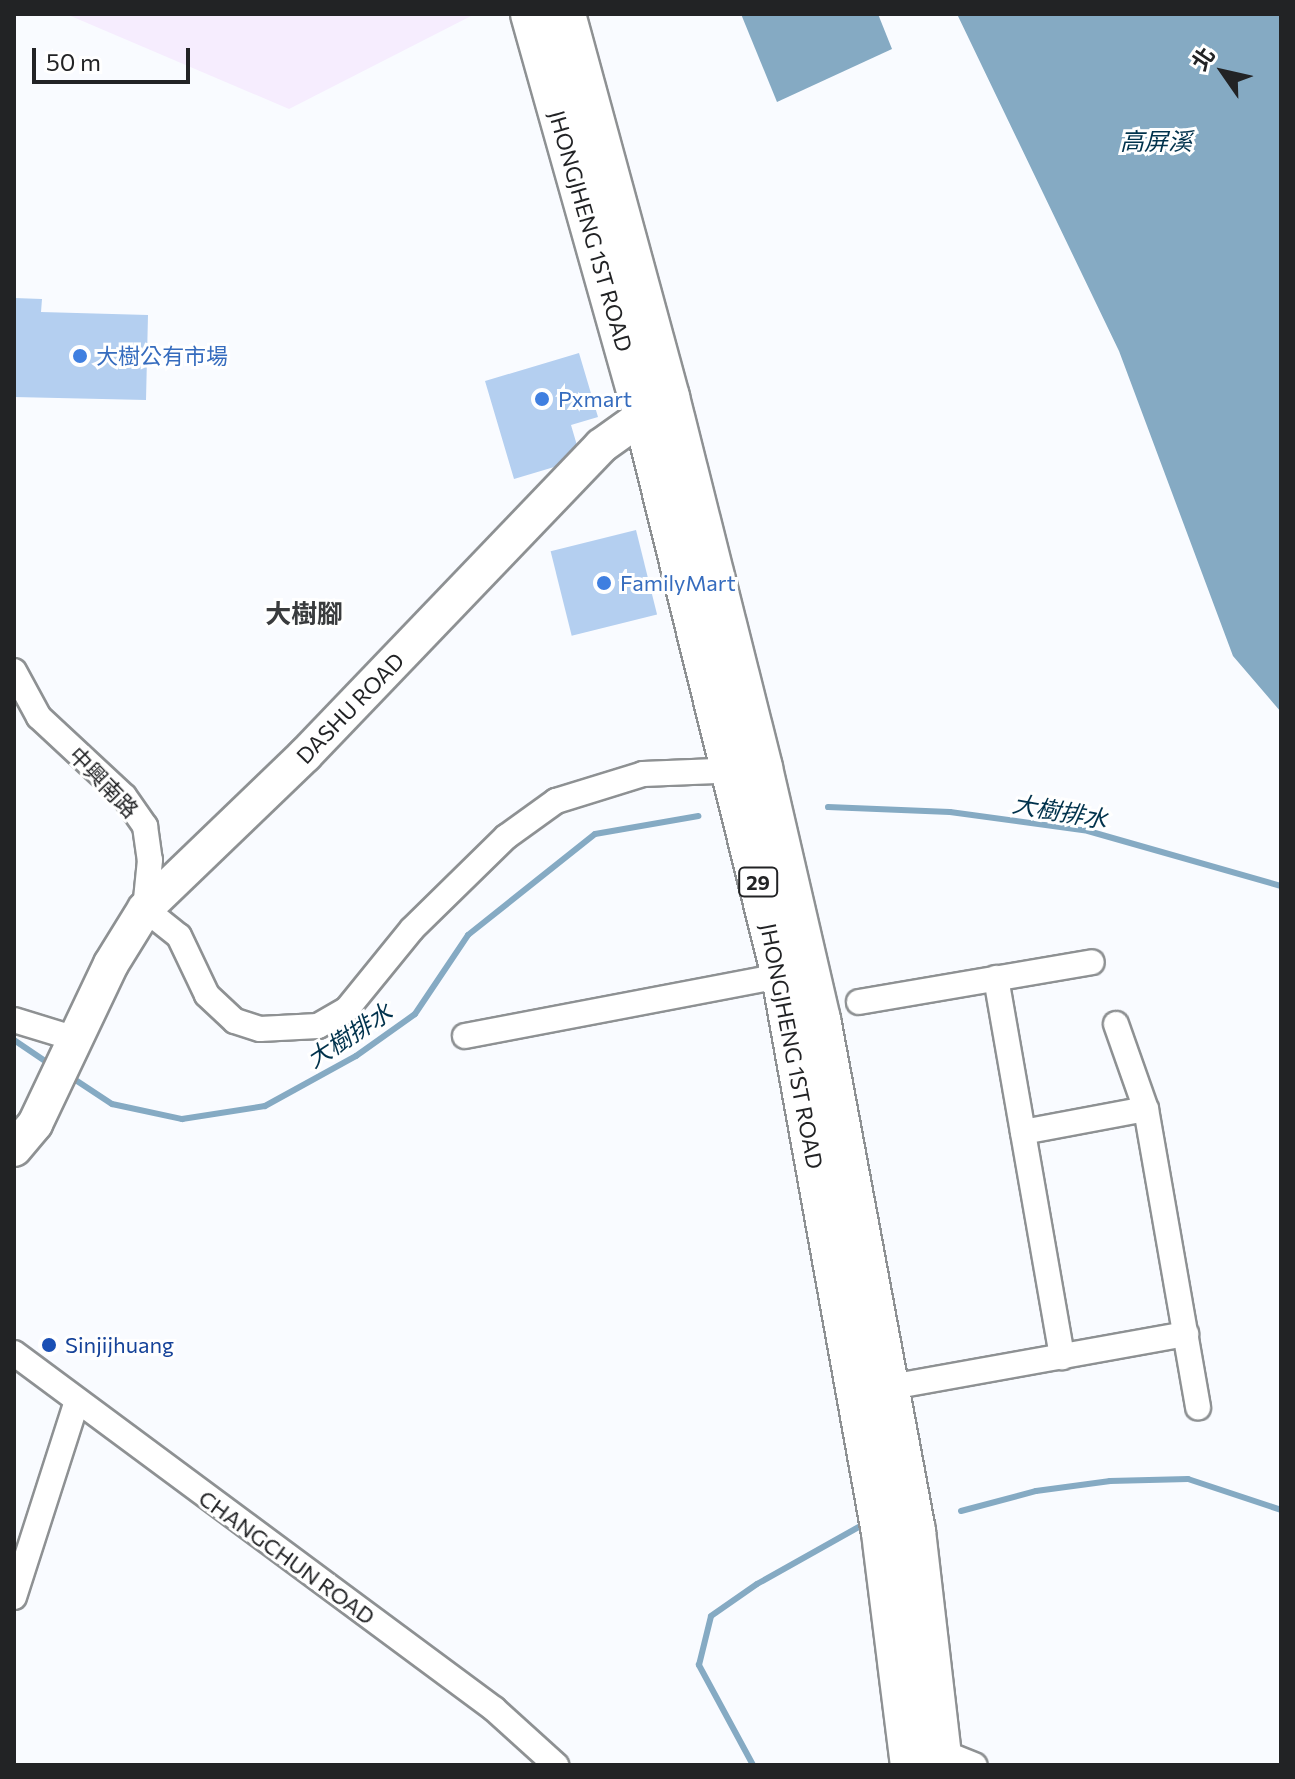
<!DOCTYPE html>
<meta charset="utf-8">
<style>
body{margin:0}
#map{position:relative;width:1295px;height:1779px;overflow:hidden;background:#f9fbff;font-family:Commissioner,"Noto Sans TC",sans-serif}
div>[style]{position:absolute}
.education>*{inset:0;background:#f6edfe}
.water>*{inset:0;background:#85aac3}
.stream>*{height:6px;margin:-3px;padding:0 3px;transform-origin:3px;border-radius:3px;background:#85aac3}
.building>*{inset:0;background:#b4cff0;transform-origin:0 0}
.roads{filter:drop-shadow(2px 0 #8e9193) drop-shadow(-2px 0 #8e9193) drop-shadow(0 2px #8e9193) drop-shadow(0 -2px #8e9193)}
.street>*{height:24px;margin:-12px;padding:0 12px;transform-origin:12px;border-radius:12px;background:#fff}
.secondary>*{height:34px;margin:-17px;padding:0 17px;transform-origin:17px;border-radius:17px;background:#fff}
.primary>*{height:38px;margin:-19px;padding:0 19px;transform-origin:19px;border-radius:19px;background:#fff}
.dots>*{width:22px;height:22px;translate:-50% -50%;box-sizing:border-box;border:4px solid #fff;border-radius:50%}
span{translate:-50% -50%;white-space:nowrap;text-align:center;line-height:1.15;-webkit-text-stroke:6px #fff;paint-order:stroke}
.shield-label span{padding:2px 6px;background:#fff;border:2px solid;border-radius:6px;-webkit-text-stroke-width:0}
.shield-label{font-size:20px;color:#222325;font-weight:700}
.street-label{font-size:22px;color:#222325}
.shop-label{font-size:22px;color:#366cbe}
.left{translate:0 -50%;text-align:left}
.transit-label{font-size:22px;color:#164399}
.water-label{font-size:24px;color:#00324c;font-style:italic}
.quarter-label{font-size:26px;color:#393b3d;font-weight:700}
.frame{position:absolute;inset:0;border:16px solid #222325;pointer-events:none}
.north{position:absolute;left:1183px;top:32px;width:80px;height:80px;-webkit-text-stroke:6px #fff;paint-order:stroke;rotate:304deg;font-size:22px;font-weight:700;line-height:32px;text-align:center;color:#222325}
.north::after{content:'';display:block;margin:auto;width:28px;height:36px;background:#222325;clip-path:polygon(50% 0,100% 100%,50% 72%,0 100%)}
.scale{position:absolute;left:32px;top:48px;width:158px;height:36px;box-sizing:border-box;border:4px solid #222325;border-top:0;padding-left:10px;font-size:24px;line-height:28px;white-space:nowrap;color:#222325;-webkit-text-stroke:6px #fff;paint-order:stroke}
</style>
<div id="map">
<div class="education">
<div style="clip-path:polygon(66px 14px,475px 14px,289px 109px)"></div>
</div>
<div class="water">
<div style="clip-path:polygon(741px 14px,878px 14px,892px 49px,777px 102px)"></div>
<div style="clip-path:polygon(957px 14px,1281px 14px,1281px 712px,1233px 656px,1119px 351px)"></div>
</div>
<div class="stream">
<div style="left:828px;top:807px;width:122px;rotate:2.3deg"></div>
<div style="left:950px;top:812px;width:139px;rotate:7.8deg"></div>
<div style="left:1088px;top:831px;width:201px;rotate:15.9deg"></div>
<div style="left:14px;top:1040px;width:45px;rotate:34deg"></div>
<div style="left:71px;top:1077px;width:49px;rotate:33.4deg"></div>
<div style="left:112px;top:1104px;width:72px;rotate:12.1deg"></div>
<div style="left:182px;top:1119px;width:84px;rotate:-8.9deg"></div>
<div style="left:265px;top:1106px;width:104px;rotate:-28.8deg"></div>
<div style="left:356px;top:1056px;width:72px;rotate:-35.4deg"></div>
<div style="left:415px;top:1014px;width:95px;rotate:-56.1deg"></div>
<div style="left:468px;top:935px;width:162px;rotate:-38.5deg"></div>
<div style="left:595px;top:834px;width:105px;rotate:-9.9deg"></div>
<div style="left:961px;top:1511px;width:78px;rotate:-14.9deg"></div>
<div style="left:1036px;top:1491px;width:75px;rotate:-7.7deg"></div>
<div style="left:1110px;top:1481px;width:78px;rotate:-1.5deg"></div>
<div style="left:1188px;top:1479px;width:98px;rotate:18.4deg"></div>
<div style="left:753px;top:1765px;width:114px;rotate:-118.4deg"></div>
<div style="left:699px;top:1665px;width:50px;rotate:-76.2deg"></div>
<div style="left:711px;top:1616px;width:56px;rotate:-34.8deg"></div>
<div style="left:757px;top:1584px;width:120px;rotate:-29.3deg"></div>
</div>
<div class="building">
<div style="clip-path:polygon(14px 298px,42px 299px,41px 312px,148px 315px,146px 400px,14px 397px)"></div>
<div style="clip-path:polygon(579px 353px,598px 417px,571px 425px,581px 459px,514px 479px,485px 381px)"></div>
<div style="left:636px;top:530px;width:87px;height:88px;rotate:76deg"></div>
</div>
<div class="roads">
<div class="street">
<div style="left:14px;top:671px;width:52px;rotate:61.5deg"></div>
<div style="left:39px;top:717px;width:116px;rotate:42.9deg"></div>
<div style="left:124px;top:796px;width:37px;rotate:55deg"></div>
<div style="left:145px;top:826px;width:34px;rotate:82deg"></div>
<div style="left:150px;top:860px;width:49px;rotate:95.8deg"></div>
<div style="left:145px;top:909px;width:43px;rotate:38.5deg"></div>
<div style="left:179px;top:936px;width:65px;rotate:64.6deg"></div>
<div style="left:207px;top:995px;width:38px;rotate:43deg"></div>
<div style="left:235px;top:1021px;width:26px;rotate:18deg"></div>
<div style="left:260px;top:1029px;width:58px;rotate:-3deg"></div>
<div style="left:318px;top:1026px;width:34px;rotate:-30deg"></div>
<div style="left:347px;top:1009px;width:103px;rotate:-50.9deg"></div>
<div style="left:412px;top:929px;width:132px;rotate:-44.4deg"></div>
<div style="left:506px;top:837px;width:62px;rotate:-35.8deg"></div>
<div style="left:556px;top:801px;width:91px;rotate:-17.2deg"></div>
<div style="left:643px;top:774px;width:98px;rotate:-2.3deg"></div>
<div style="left:996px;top:978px;width:385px;rotate:80.1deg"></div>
<div style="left:859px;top:1002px;width:236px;rotate:-9.7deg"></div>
<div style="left:14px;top:1020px;width:62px;rotate:17deg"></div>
<div style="left:1116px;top:1024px;width:90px;rotate:70.6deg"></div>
<div style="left:1146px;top:1109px;width:303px;rotate:80.1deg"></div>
<div style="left:465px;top:1036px;width:322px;rotate:-10.8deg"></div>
<div style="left:1023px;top:1132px;width:125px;rotate:-10.6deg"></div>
<div style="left:14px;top:1353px;width:598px;rotate:36.56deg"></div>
<div style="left:494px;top:1709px;width:84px;rotate:42.1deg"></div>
<div style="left:891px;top:1387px;width:300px;rotate:-10.2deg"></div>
<div style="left:14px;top:1597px;width:206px;rotate:-72.2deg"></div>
<div style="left:942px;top:1752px;width:35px;rotate:22deg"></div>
</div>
<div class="secondary">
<div style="left:14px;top:1149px;width:33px;rotate:-50deg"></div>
<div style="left:35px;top:1124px;width:177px;rotate:-64.6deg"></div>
<div style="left:111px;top:964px;width:65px;rotate:-58.3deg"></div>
<div style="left:145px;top:909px;width:222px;rotate:-43.9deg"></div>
<div style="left:305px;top:755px;width:428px;rotate:-46.2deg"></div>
<div style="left:601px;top:446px;width:76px;rotate:-35.4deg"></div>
</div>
<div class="primary">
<div style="left:530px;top:14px;width:418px;rotate:74.3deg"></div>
<div style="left:643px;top:416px;width:577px;rotate:76.16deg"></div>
<div style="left:781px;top:976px;width:566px;rotate:79.82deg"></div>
<div style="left:881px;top:1533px;width:234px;rotate:82.9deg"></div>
<div style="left:566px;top:14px;width:397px;rotate:74.8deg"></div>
<div style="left:670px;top:397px;width:382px;rotate:75.9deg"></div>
<div style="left:763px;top:768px;width:258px;rotate:77deg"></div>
<div style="left:821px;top:1019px;width:521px;rotate:79.49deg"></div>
<div style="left:916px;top:1531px;width:236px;rotate:83.4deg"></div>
</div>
</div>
<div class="dots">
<div style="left:80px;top:356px;background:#3f7fe0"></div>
<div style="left:542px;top:399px;background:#3f7fe0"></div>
<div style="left:604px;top:583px;background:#3f7fe0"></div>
<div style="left:49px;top:1345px;background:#1a4fb4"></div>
</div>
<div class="shield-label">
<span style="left:758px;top:882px">29</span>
</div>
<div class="street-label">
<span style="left:591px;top:231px;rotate:74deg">JHONGJHENG 1ST ROAD</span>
<span style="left:350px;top:708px;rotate:-46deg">DASHU ROAD</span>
<span style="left:104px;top:782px;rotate:46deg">中興南路</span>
<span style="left:792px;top:1046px;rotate:79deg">JHONGJHENG 1ST ROAD</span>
<span style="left:287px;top:1557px;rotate:36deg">CHANGCHUN ROAD</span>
</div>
<div class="shop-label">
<span class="left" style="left:96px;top:356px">大樹公有市場</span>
<span class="left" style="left:558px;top:399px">Pxmart</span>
<span class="left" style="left:620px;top:583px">FamilyMart</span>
</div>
<div class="transit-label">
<span class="left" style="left:65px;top:1345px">Sinjijhuang</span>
</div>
<div class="water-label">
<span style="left:1156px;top:141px">高屏溪</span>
<span style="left:1060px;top:811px;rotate:10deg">大樹排水</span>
<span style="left:349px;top:1035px;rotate:-33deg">大樹排水</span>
</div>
<div class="quarter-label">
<span style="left:304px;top:613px">大樹腳</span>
</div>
<div class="frame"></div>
<div class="north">北</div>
<div class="scale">50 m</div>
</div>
